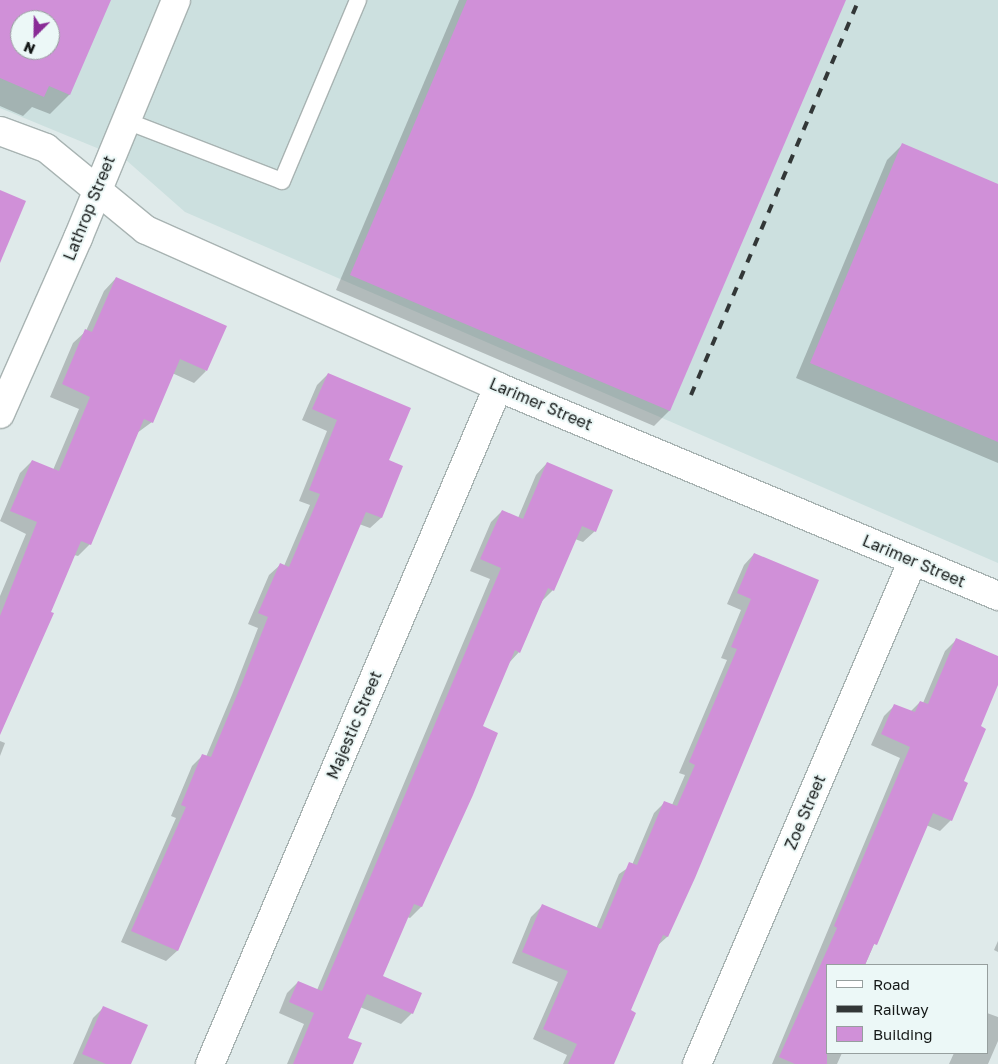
<!DOCTYPE html>
<style>
body{margin:0}
#map{position:relative;width:998px;height:1064px;overflow:hidden;background:#dfeaea;font-family:"Golos Text",sans-serif}
div>[style]{position:absolute}
.built>*{inset:0;background:#cce0df}
.shadow>*{inset:0;background:#0003}
.building>*{inset:0;background:#d090d8}
.roads{filter:drop-shadow(1px 0 #a8b3b2) drop-shadow(-1px 0 #a8b3b2) drop-shadow(0 1px #a8b3b2) drop-shadow(0 -1px #a8b3b2)}
.service>*{height:16px;margin:-8px;padding:0 8px;transform-origin:8px;border-radius:8px;background:#fff}
.minor>*{height:28px;margin:-14px;padding:0 14px;transform-origin:14px;border-radius:14px;background:#fff}
.tertiary>*{height:28px;margin:-14px;padding:0 14px;transform-origin:14px;border-radius:14px;background:#fff}
.rail>*{height:4px;margin-top:-2px;transform-origin:0;background:repeating-linear-gradient(90deg,#323737 0 9px,transparent 0 18px)}
span{translate:-50% -50%;white-space:nowrap;text-align:center;line-height:1.15;-webkit-text-stroke:4px #ecf8f7;paint-order:stroke}
.street-label{font-size:16px;color:#151918}
.legend{position:absolute;left:826px;top:964px;width:162px;height:90px;box-sizing:border-box;background:#ecf8f7;border:1px solid #969f9e;margin:0;padding:6px 9px;list-style:none;font-size:15px;color:#151918}
.legend li{display:flex;align-items:center;gap:10px;height:25px}
.legend b{width:25px;border:1px solid #969f9e}
.north{position:absolute;left:10px;top:10px;width:50px;height:50px;box-sizing:border-box;background:#ecf8f7;border:1px solid #969f9e;border-radius:50%;rotate:203deg;font-size:14px;font-weight:700;line-height:20px;text-align:center;color:#151918}
.north::after{content:'';display:block;margin:auto;width:18px;height:22px;background:#892c96;clip-path:polygon(50% 0,100% 100%,50% 72%,0 100%)}
</style>
<div id="map">
<div class="built">
<div style="clip-path:polygon(evenodd,0 0,998px 0,998px 563px,185px 212px,126px 160px,0 108px,0 0,20px 20px,50px 20px,50px 50px,20px 50px,20px 20px)"></div>
</div>
<div class="shadow">
<div style="clip-path:polygon(evenodd,0 0,110px 0,69px 95px,50px 114px,32px 107px,23px 116px,0 106px,0 0,20px 20px,50px 20px,50px 50px,20px 50px,20px 20px)"></div>
<div style="clip-path:polygon(459px 0,845px 0,669px 411px,654px 426px,336px 290px)"></div>
<div style="clip-path:polygon(902px 145px,998px 185px,998px 463px,796px 378px,887px 160px)"></div>
<div style="clip-path:polygon(116px 278px,206px 371px,194px 383px,172px 373px,152px 422px,137px 433px,90px 544px,78px 556px,74px 555px,0 732px,0 596px,26px 534px,0 521px,20px 473px,32px 461px,53px 470px,79px 409px,50px 397px,73px 343px,86px 331px,104px 291px)"></div>
<div style="clip-path:polygon(328px 374px,387px 461px,381px 518px,370px 528px,359px 524px,177px 951px,166px 961px,121px 942px,176px 818px,171px 816px,192px 766px,203px 755px,206px 757px,232px 695px,258px 628px,248px 624px,269px 575px,280px 565px,284px 566px,310px 505px,299px 501px,327px 431px,302px 420px,317px 385px)"></div>
<div style="clip-path:polygon(547px 463px,595px 531px,583px 542px,575px 539px,553px 590px,542px 601px,519px 652px,508px 664px,481px 727px,472px 795px,421px 907px,410px 918px,407px 917px,381px 977px,412px 1013px,401px 1024px,360px 1007px,347px 1038px,352px 1064px,287px 1064px,304px 1024px,279px 1013px,287px 993px,298px 982px,317px 990px,490px 579px,470px 571px,491px 522px,502px 511px,518px 518px,536px 475px)"></div>
<div style="clip-path:polygon(754px 554px,818px 581px,693px 877px,667px 937px,656px 947px,629px 1011px,613px 1064px,563px 1064px,567px 1055px,533px 1039px,558px 982px,512px 963px,531px 917px,542px 906px,596px 929px,619px 874px,632px 865px,654px 813px,665px 802px,672px 805px,685px 775px,679px 773px,727px 660px,721px 658px,741px 610px,727px 604px,744px 565px)"></div>
<div style="clip-path:polygon(956px 640px,998px 658px,998px 682px,979px 727px,951px 820px,940px 831px,926px 825px,865px 965px,827px 965px,827px 1053px,842px 1053px,837px 1064px,772px 1064px,900px 758px,871px 745px,884px 716px,895px 705px,910px 712px,920px 702px,923px 703px,945px 651px)"></div>
<div style="clip-path:polygon(0 741px,5px 743px,0 756px)"></div>
<div style="clip-path:polygon(998px 941px,998px 952px,994px 950px)"></div>
<div style="clip-path:polygon(103px 1008px,130px 1064px,73px 1064px,93px 1018px)"></div>
<div style="clip-path:polygon(987px 1013px,998px 1017px,998px 1041px,988px 1064px,949px 1064px,954px 1053px,987px 1053px)"></div>
</div>
<div class="building">
<div style="clip-path:polygon(evenodd,0 0,111px 0,70px 95px,49px 86px,44px 97px,0 78px,0 0,20px 20px,50px 20px,50px 50px,20px 50px,20px 20px)"></div>
<div style="clip-path:polygon(467px 0,846px 0,670px 411px,350px 275px)"></div>
<div style="clip-path:polygon(902px 143px,998px 184px,998px 442px,810px 363px)"></div>
<div style="clip-path:polygon(0 190px,26px 201px,0 263px)"></div>
<div style="clip-path:polygon(116px 277px,227px 326px,207px 371px,180px 359px,153px 423px,144px 419px,91px 545px,81px 541px,51px 612px,54px 613px,0 735px,0 616px,37px 522px,10px 511px,32px 460px,59px 471px,90px 397px,62px 384px,85px 329px,92px 332px)"></div>
<div style="clip-path:polygon(328px 373px,411px 408px,389px 460px,403px 466px,382px 518px,366px 512px,178px 951px,131px 931px,186px 807px,181px 805px,202px 754px,211px 757px,242px 683px,268px 617px,258px 613px,280px 563px,289px 567px,320px 494px,309px 490px,337px 420px,312px 409px)"></div>
<div style="clip-path:polygon(547px 462px,613px 490px,596px 532px,582px 526px,554px 591px,548px 588px,520px 653px,515px 650px,483px 726px,498px 733px,473px 795px,422px 907px,414px 904px,383px 976px,422px 993px,413px 1014px,367px 994px,348px 1038px,362px 1043px,353px 1064px,293px 1064px,314px 1013px,289px 1002px,298px 981px,322px 991px,501px 568px,480px 559px,502px 510px,523px 519px)"></div>
<div style="clip-path:polygon(754px 553px,819px 580px,695px 878px,668px 937px,663px 935px,631px 1010px,636px 1013px,614px 1064px,568px 1064px,577px 1044px,543px 1029px,568px 971px,522px 952px,542px 904px,601px 929px,629px 862px,637px 865px,664px 801px,677px 806px,695px 765px,689px 762px,737px 649px,731px 647px,751px 599px,737px 593px)"></div>
<div style="clip-path:polygon(956px 638px,998px 656px,998px 685px,981px 726px,986px 729px,964px 781px,968px 783px,952px 821px,933px 813px,877px 945px,874px 944px,865px 965px,827px 965px,827px 1064px,795px 1064px,779px 1057px,837px 928px,834px 926px,910px 747px,881px 734px,894px 704px,915px 712px,920px 701px,928px 704px)"></div>
<div style="clip-path:polygon(103px 1006px,148px 1025px,131px 1064px,106px 1064px,82px 1054px)"></div>
</div>
<div class="roads">
<div class="service">
<div style="left:124px;top:120px;width:169px;rotate:21.1deg"></div>
<div style="left:282px;top:181px;width:196px;rotate:-67.2deg"></div>
</div>
<div class="minor">
<div style="left:0;top:131px;width:49px;rotate:20.3deg"></div>
<div style="left:46px;top:148px;width:129px;rotate:39.4deg"></div>
<div style="left:146px;top:230px;width:385px;rotate:24deg"></div>
<div style="left:498px;top:387px;width:542px;rotate:22.68deg"></div>
<div style="left:210px;top:1064px;width:736px;rotate:-66.95deg"></div>
<div style="left:697px;top:1064px;width:548px;rotate:-66.8deg"></div>
</div>
<div class="tertiary">
<div style="left:0;top:414px;width:193px;rotate:-66.1deg"></div>
<div style="left:78px;top:238px;width:257px;rotate:-67.6deg"></div>
</div>
</div>
<div class="rail">
<div style="left:691px;top:395px;width:429px;rotate:-67deg"></div>
</div>
<div class="street-label">
<span style="left:89px;top:208px;rotate:-68deg">Lathrop Street</span>
<span style="left:541px;top:404px;rotate:23deg">Larimer Street</span>
<span style="left:914px;top:561px;rotate:23deg">Larimer Street</span>
<span style="left:354px;top:725px;rotate:-67deg">Majestic Street</span>
<span style="left:805px;top:812px;rotate:-67deg">Zoe Street</span>
</div>
<ul class="legend">
<li><b style="height:6px;background:#fff"></b>Road</li>
<li><b style="height:6px;background:#323737"></b>Railway</li>
<li><b style="height:14px;background:#d090d8"></b>Building</li>
</ul>
<div class="north">N</div>
</div>
